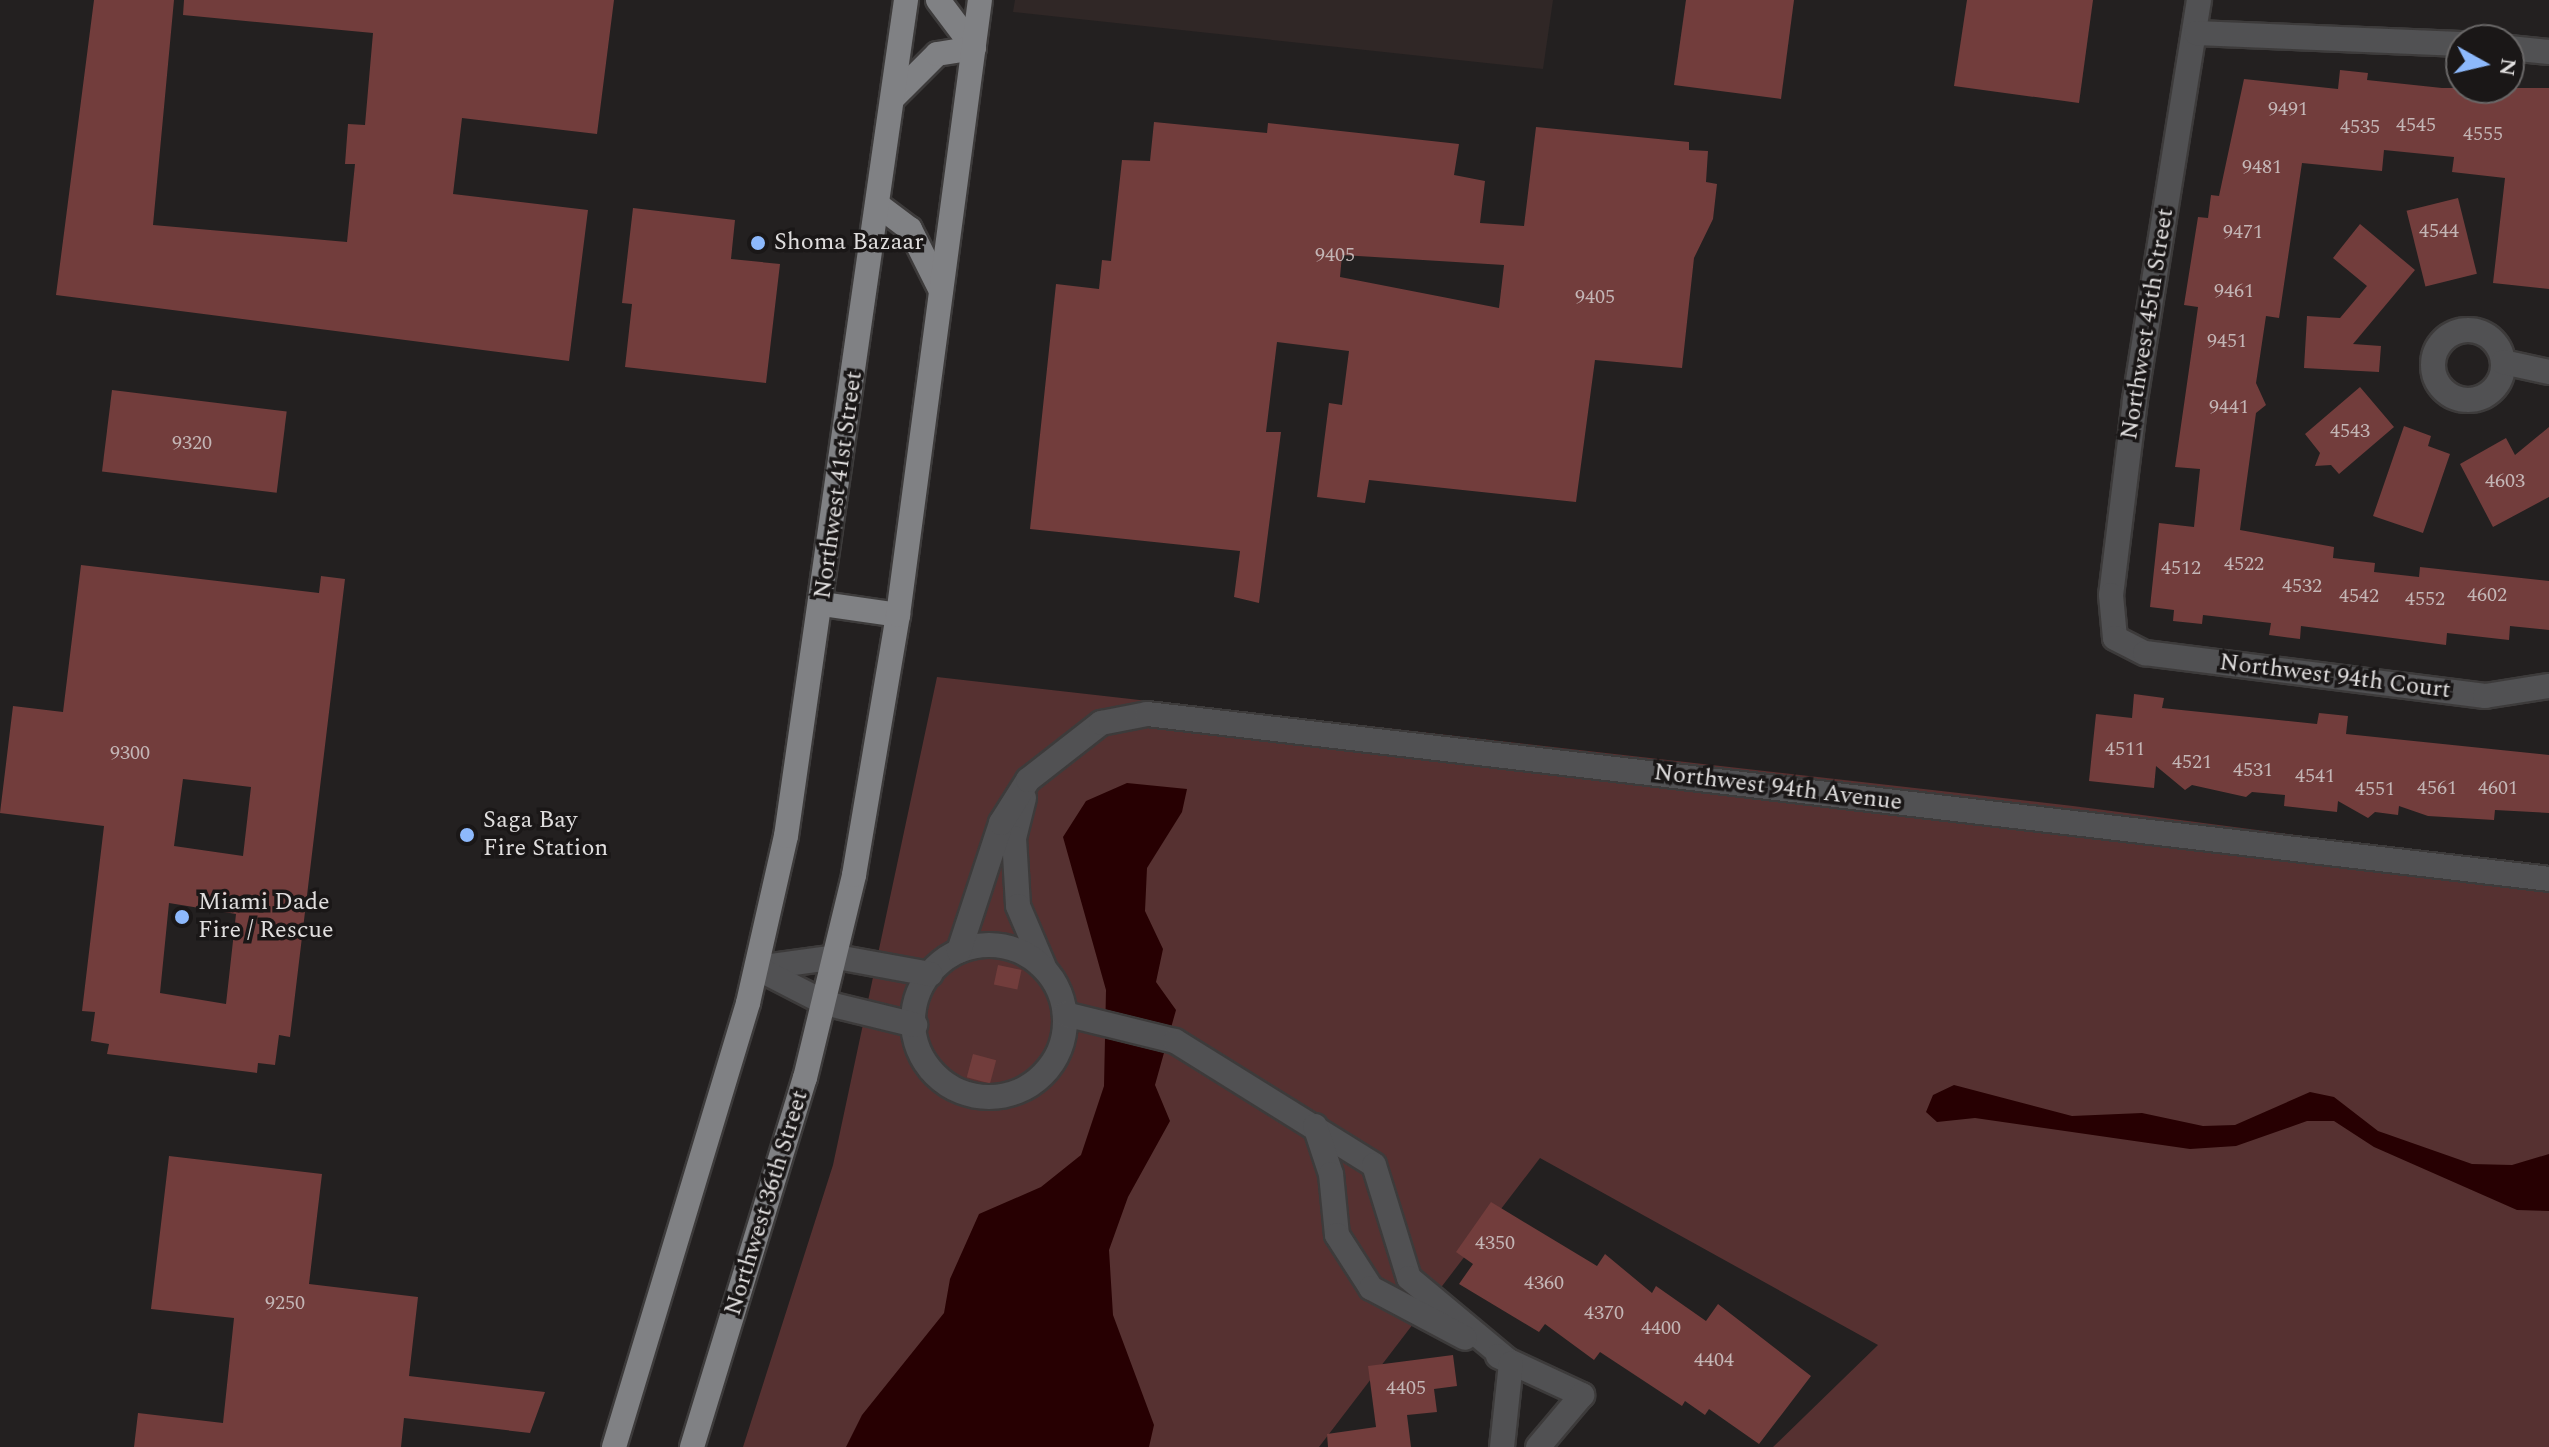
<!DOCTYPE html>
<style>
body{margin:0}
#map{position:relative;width:2549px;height:1447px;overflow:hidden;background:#232020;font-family:Spectral,serif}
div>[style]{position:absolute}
.built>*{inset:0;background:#302726}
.green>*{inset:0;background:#563131}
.water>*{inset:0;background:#270002}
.building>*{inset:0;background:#723d3c;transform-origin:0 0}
.roads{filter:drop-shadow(2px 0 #3d3b3b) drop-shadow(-2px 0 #3d3b3b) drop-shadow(0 2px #3d3b3b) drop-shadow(0 -2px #3d3b3b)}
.minor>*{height:24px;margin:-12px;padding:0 12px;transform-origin:12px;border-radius:12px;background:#515153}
.minor>.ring{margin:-12px;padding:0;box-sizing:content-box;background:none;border:24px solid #515153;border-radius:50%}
.major>*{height:24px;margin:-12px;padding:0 12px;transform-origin:12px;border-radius:12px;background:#808184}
.dots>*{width:22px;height:22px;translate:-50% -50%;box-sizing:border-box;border:4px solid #1a1717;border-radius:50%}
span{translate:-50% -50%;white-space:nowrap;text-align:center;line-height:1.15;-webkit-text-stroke:7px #1a1717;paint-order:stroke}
.number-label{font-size:20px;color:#c4b6b6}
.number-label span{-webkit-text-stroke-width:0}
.poi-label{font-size:24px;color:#e0dede}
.left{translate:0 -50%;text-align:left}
.street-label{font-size:24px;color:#e0dede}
.north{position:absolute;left:2445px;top:24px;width:80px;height:80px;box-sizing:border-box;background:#1a1717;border:2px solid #696767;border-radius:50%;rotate:98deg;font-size:22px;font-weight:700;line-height:32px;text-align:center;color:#e0dede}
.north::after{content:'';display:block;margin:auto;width:28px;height:36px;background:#8db9fc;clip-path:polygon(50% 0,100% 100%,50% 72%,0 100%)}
</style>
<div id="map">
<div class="built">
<div style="clip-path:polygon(1015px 0,1553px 0,1543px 69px,1013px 12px)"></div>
</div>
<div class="green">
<div style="clip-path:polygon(937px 677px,2073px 806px,2549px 868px,2549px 1447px,1773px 1447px,1878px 1345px,1540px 1158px,1319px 1447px,743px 1447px,833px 1165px)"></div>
</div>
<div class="water">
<div style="clip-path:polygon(1127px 783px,1187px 789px,1182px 812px,1147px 868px,1145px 911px,1163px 949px,1156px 982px,1176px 1010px,1155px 1085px,1170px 1121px,1128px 1197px,1109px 1250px,1113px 1315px,1154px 1425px,1149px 1447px,846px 1447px,862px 1415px,944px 1313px,950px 1279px,979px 1214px,1041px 1187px,1081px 1155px,1104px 1086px,1106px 990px,1063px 837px,1086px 801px)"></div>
<div style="clip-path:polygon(1954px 1085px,2072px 1116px,2142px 1113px,2203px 1126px,2235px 1125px,2310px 1092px,2334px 1097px,2378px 1131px,2472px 1164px,2512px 1165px,2549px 1154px,2549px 1211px,2517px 1210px,2374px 1147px,2334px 1121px,2307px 1121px,2236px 1146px,2190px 1149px,1975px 1118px,1937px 1122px,1926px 1112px,1933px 1095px)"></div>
</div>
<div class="building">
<div style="clip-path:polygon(94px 0,174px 0,153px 225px,347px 242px,355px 164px,345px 164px,348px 124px,365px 125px,373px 33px,183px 15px,184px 0,614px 0,597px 134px,462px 118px,453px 194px,588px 210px,569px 361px,56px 295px)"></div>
<div style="clip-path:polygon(1686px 0,1794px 0,1781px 99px,1674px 85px)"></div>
<div style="clip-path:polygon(1967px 0,2093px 0,2079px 103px,1954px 86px)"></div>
<div style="clip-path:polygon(2340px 70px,2368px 73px,2367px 80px,2442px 88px,2549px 88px,2549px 289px,2493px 283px,2505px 178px,2452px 172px,2454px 157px,2384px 150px,2382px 171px,2302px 163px,2279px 318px,2266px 316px,2256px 383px,2266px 405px,2256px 413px,2240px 530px,2334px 547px,2333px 558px,2375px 563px,2374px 572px,2419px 577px,2420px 567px,2549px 581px,2549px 630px,2510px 626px,2509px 640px,2447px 633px,2446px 645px,2301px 626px,2300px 639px,2269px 635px,2271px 623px,2203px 615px,2202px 624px,2173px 621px,2174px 610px,2150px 607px,2159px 523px,2194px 527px,2200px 469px,2175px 467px,2198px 307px,2184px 305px,2198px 217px,2208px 218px,2211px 195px,2219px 196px,2244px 79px,2338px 89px)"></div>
<div style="clip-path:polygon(evenodd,1154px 122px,1267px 133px,1268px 123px,1459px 144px,1454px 175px,1485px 181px,1480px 223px,1524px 226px,1536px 127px,1689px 142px,1689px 150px,1708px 151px,1706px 182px,1717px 184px,1713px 219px,1694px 258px,1682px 368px,1595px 360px,1576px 502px,1369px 480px,1365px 503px,1317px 497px,1329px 403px,1342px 405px,1349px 351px,1277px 342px,1266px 432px,1281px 432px,1259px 603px,1234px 597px,1240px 551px,1030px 529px,1056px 284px,1099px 289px,1102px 260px,1111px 261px,1122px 160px,1150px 161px,1154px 122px,1342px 255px,1504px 265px,1499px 308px,1340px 277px,1342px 255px)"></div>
<div style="left:2458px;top:198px;width:78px;height:53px;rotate:76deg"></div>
<div style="clip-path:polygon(633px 208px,735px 220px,731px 259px,780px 264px,766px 383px,625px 367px,632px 304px,622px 303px)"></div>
<div style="clip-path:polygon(2360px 224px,2415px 270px,2353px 344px,2381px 346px,2379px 372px,2304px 368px,2307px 316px,2340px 318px,2367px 286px,2333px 258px)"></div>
<div style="clip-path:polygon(2360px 387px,2394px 427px,2339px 474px,2331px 465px,2315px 466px,2320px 453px,2305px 434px)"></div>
<div style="left:112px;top:390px;width:176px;height:82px;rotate:7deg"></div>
<div style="clip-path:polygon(2404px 426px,2431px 436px,2428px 446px,2450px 454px,2423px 533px,2373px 516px)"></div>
<div style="clip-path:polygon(2549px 427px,2549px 497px,2493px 527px,2460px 464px,2506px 438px,2515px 455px)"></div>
<div style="clip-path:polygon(evenodd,81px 565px,319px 593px,321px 576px,345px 579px,290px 1037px,279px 1035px,275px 1065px,258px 1063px,257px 1073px,107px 1054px,109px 1044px,91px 1041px,95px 1012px,82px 1011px,104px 826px,0 813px,13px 706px,63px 712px,81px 565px,183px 779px,251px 787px,243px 856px,174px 846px,183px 779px,81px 565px,169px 903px,236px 914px,226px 1004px,160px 993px,169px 903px)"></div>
<div style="clip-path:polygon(2134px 694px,2164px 698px,2162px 708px,2317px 724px,2319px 713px,2348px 716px,2346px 734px,2549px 755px,2549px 813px,2495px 810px,2494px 820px,2428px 816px,2399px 806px,2398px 815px,2375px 812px,2368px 818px,2338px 801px,2337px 812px,2284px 806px,2285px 795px,2252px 792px,2246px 797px,2192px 785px,2185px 790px,2156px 766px,2154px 788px,2089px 781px,2096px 714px,2132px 718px)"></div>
<div style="left:998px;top:965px;width:24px;height:20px;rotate:12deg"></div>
<div style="left:973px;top:1054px;width:24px;height:24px;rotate:15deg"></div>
<div style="clip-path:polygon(169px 1156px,322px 1174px,309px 1284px,418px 1297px,409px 1376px,545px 1392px,530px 1433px,404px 1418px,401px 1447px,134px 1447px,138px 1413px,223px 1423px,234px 1318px,151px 1309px)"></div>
<div style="clip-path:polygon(1491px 1202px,1597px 1266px,1605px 1254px,1652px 1293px,1656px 1286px,1706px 1321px,1718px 1304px,1811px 1376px,1759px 1444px,1709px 1409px,1705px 1415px,1685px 1401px,1682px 1406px,1600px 1352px,1594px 1360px,1545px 1324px,1539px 1332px,1459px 1284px,1473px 1264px,1456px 1252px)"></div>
<div style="clip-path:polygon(1453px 1355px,1457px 1386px,1434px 1389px,1437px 1412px,1407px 1415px,1411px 1447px,1328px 1447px,1327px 1434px,1376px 1427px,1368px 1366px)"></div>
</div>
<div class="roads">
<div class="minor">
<div style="left:2199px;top:0;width:405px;rotate:99.1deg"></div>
<div style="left:2135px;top:400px;width:196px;rotate:97deg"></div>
<div style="left:2111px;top:595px;width:43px;rotate:84.7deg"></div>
<div style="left:2115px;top:638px;width:34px;rotate:27deg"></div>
<div style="left:2145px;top:653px;width:343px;rotate:7.2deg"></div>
<div style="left:2485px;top:696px;width:65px;rotate:-8.9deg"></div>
<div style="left:2196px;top:33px;width:265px;rotate:2.4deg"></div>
<div style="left:2509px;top:48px;width:40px;rotate:5.7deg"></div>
<div class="ring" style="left:2433px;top:330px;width:46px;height:46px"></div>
<div style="left:2503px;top:362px;width:47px;rotate:12.3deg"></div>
<div style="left:1024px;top:798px;width:41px;rotate:104deg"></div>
<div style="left:1014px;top:838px;width:68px;rotate:86.6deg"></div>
<div style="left:1018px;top:906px;width:66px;rotate:66.9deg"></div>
<div class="ring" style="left:913px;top:945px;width:128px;height:128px"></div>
<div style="left:959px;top:951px;width:135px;rotate:-71.8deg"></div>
<div style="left:1001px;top:823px;width:51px;rotate:-57.9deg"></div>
<div style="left:1028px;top:780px;width:93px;rotate:-38deg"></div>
<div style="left:1101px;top:723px;width:47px;rotate:-11.1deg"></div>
<div style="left:1147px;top:714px;width:1412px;rotate:6.71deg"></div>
<div style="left:757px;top:968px;width:81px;rotate:-7.8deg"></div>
<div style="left:837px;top:957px;width:95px;rotate:10.4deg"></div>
<div style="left:757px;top:968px;width:76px;rotate:27.2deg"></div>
<div style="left:825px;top:1003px;width:93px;rotate:13.7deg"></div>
<div style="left:1065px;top:1014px;width:113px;rotate:13.8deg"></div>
<div style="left:1175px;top:1041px;width:234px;rotate:31.9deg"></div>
<div style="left:1374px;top:1165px;width:118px;rotate:72.8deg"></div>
<div style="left:1409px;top:1278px;width:133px;rotate:39.8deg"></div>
<div style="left:1315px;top:1126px;width:51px;rotate:71.6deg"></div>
<div style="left:1331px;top:1174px;width:61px;rotate:84.4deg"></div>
<div style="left:1337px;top:1235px;width:63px;rotate:57.3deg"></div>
<div style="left:1371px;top:1288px;width:106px;rotate:28deg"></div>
<div style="left:1498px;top:1356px;width:93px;rotate:24.9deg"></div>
<div style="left:1582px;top:1395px;width:68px;rotate:130.2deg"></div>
<div style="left:1502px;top:1447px;width:84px;rotate:-83.9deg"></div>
</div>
<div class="major">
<div style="left:938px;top:0;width:60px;rotate:53.1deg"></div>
<div style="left:893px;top:98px;width:62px;rotate:-45deg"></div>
<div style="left:937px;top:54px;width:37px;rotate:-9deg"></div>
<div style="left:878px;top:205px;width:40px;rotate:37deg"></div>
<div style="left:910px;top:229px;width:69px;rotate:63.4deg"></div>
<div style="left:823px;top:604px;width:76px;rotate:8.3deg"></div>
<div style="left:614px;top:1447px;width:464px;rotate:-73.2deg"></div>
<div style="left:748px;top:1003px;width:171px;rotate:-77.2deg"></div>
<div style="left:786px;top:836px;width:845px;rotate:-81.83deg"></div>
<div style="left:692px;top:1447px;width:386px;rotate:-73deg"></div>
<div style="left:805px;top:1078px;width:209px;rotate:-76.4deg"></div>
<div style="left:854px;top:875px;width:264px;rotate:-80.4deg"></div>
<div style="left:898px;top:615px;width:620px;rotate:-82.41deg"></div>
</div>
</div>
<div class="dots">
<div style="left:758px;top:243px;background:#8db9fc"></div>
<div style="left:467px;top:835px;background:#8db9fc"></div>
<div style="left:182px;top:917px;background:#8db9fc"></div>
</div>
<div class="number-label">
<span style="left:2288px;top:109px">9491</span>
<span style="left:2416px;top:125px">4545</span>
<span style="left:2360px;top:127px">4535</span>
<span style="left:2483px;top:134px">4555</span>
<span style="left:2262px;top:167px">9481</span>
<span style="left:2439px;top:231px">4544</span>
<span style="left:2243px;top:232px">9471</span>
<span style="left:1335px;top:255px">9405</span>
<span style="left:2234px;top:291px">9461</span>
<span style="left:1595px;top:297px">9405</span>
<span style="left:2227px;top:341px">9451</span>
<span style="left:2229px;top:407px">9441</span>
<span style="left:2350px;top:431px">4543</span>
<span style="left:192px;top:443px">9320</span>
<span style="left:2505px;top:481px">4603</span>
<span style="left:2244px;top:564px">4522</span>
<span style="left:2181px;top:568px">4512</span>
<span style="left:2302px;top:586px">4532</span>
<span style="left:2487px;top:595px">4602</span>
<span style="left:2359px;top:596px">4542</span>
<span style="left:2425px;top:599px">4552</span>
<span style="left:2125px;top:749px">4511</span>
<span style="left:130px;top:753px">9300</span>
<span style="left:2192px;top:762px">4521</span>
<span style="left:2253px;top:770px">4531</span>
<span style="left:2315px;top:776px">4541</span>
<span style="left:2437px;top:788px">4561</span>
<span style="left:2498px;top:788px">4601</span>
<span style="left:2375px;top:789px">4551</span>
<span style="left:1495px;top:1243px">4350</span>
<span style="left:1544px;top:1283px">4360</span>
<span style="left:285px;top:1303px">9250</span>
<span style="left:1604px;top:1313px">4370</span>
<span style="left:1661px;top:1328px">4400</span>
<span style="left:1714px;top:1360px">4404</span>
<span style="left:1406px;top:1388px">4405</span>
</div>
<div class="poi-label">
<span class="left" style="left:774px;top:243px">Shoma Bazaar</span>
<span class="left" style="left:483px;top:835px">Saga Bay<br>Fire Station</span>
<span class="left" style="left:198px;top:917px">Miami Dade<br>Fire / Rescue</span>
</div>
<div class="street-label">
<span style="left:2148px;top:324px;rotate:-81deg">Northwest 45th Street</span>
<span style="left:839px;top:485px;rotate:-82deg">Northwest 41st Street</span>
<span style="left:2335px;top:677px;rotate:7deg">Northwest 94th Court</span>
<span style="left:1778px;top:788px;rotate:7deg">Northwest 94th Avenue</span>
<span style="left:767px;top:1203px;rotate:-73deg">Northwest 36th Street</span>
</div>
<div class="north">N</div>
</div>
